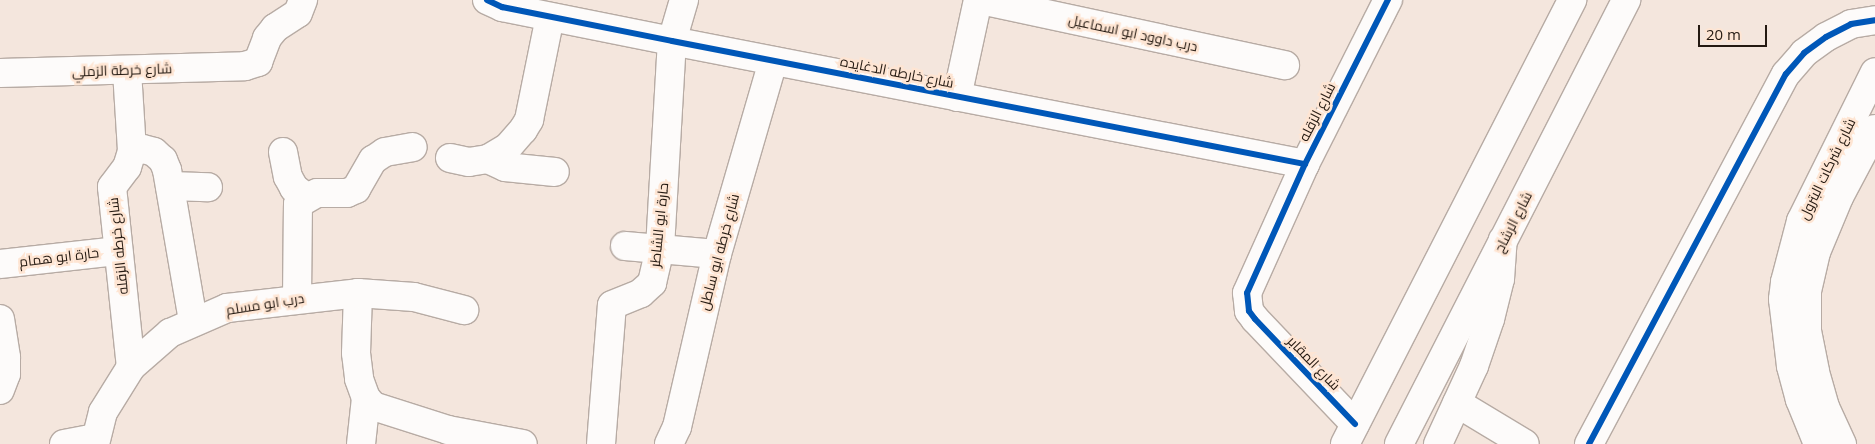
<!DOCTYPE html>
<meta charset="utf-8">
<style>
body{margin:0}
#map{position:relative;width:1875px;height:444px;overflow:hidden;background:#f4e6dd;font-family:"Open Sans",Cairo,sans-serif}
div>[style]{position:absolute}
.roads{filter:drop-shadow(1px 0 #b7aba4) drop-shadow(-1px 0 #b7aba4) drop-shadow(0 1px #b7aba4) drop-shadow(0 -1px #b7aba4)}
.minor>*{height:28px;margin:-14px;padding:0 14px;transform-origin:14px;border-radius:14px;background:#fdfbfa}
.major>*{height:28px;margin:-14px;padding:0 14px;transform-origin:14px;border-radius:14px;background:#fdfbfa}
.cycleway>*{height:6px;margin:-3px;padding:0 3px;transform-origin:3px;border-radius:3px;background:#0057b8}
span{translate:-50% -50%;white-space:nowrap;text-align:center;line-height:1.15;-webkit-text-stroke:5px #fee5d3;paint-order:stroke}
.street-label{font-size:14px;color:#241911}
.scale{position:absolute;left:1698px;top:25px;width:69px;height:22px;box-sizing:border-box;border:2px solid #241911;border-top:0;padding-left:6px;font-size:15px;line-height:18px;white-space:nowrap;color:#241911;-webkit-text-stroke:4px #fee5d3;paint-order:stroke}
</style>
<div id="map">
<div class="roads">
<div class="minor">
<div style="left:487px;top:0;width:17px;rotate:25deg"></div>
<div style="left:502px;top:7px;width:173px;rotate:11.3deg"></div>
<div style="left:672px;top:41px;width:645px;rotate:11deg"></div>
<div style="left:981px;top:0;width:311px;rotate:12.1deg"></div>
<div style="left:127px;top:71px;width:80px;rotate:86.4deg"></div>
<div style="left:132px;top:151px;width:17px;rotate:107deg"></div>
<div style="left:127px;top:167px;width:25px;rotate:127deg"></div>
<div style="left:112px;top:187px;width:181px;rotate:84deg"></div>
<div style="left:0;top:73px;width:245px;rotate:-1.6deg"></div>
<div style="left:245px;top:66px;width:14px;rotate:-17deg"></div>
<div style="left:258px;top:62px;width:26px;rotate:-69deg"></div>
<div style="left:267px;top:38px;width:13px;rotate:-51deg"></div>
<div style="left:275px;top:28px;width:27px;rotate:-33deg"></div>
<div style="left:298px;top:13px;width:14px;rotate:-69deg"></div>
<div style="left:957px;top:97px;width:99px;rotate:-77.8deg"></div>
<div style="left:132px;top:151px;width:11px;rotate:-10deg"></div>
<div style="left:143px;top:149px;width:11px;rotate:15deg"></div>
<div style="left:154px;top:152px;width:12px;rotate:42deg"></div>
<div style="left:163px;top:160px;width:11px;rotate:68deg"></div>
<div style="left:167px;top:170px;width:152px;rotate:80.2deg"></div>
<div style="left:283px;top:152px;width:25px;rotate:79deg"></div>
<div style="left:288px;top:177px;width:13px;rotate:61deg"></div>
<div style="left:294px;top:188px;width:15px;rotate:37deg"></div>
<div style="left:450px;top:158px;width:19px;rotate:12deg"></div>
<div style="left:469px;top:162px;width:19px;rotate:-9deg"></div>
<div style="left:488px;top:159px;width:23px;rotate:-31deg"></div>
<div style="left:508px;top:147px;width:23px;rotate:-49deg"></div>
<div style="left:523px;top:130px;width:12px;rotate:-59deg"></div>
<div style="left:529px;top:120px;width:105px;rotate:-78.5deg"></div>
<div style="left:488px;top:159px;width:19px;rotate:25deg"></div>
<div style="left:505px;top:167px;width:50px;rotate:5.7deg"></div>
<div style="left:170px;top:186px;width:38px;rotate:2deg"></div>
<div style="left:625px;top:246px;width:92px;rotate:5deg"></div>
<div style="left:0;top:264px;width:119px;rotate:-6.3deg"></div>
<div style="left:358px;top:293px;width:60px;rotate:91.9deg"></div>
<div style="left:356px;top:353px;width:26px;rotate:83deg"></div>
<div style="left:359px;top:379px;width:20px;rotate:70deg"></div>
<div style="left:366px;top:398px;width:11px;rotate:49deg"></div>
<div style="left:373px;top:406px;width:79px;rotate:17.7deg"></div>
<div style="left:448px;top:430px;width:76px;rotate:10.6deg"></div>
<div style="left:297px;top:298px;width:94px;rotate:-89.4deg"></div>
<div style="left:298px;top:204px;width:22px;rotate:-30deg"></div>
<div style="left:317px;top:193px;width:30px"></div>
<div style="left:347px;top:193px;width:10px;rotate:-24deg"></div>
<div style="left:356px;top:189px;width:34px;rotate:-60deg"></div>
<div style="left:373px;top:160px;width:14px;rotate:-34deg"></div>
<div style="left:385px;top:152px;width:28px;rotate:-10deg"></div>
<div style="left:0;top:319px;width:39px;rotate:81deg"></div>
<div style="left:6px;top:358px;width:16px;rotate:90deg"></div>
<div style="left:6px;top:374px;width:17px;rotate:111deg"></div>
<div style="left:1457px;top:403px;width:79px;rotate:31.1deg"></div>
<div style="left:1355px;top:424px;width:145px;rotate:-133.6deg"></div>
<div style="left:1255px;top:319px;width:10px;rotate:-127deg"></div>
<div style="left:1249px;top:311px;width:18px;rotate:-96deg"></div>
<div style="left:1247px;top:293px;width:141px;rotate:-65.8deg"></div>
<div style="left:1305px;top:164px;width:184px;rotate:-63.2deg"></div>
<div style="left:64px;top:444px;width:32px;rotate:-11deg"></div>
<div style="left:95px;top:444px;width:33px;rotate:-76deg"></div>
<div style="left:103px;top:412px;width:53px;rotate:-58.1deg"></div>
<div style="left:131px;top:367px;width:52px;rotate:-41.1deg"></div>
<div style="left:170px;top:333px;width:62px;rotate:-23.7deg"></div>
<div style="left:227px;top:308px;width:132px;rotate:-6.5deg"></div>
<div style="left:358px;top:293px;width:56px;rotate:4.1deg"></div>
<div style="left:414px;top:297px;width:52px;rotate:14.6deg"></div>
<div style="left:361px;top:444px;width:46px;rotate:-83.8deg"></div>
<div style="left:601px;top:444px;width:139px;rotate:-85.5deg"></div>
<div style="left:612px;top:305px;width:31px;rotate:-22deg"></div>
<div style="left:641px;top:293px;width:15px;rotate:-42deg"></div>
<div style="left:652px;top:283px;width:36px;rotate:-77deg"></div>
<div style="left:660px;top:248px;width:207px;rotate:-86.7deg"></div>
<div style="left:672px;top:41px;width:43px;rotate:-73.7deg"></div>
<div style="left:669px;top:444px;width:19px;rotate:-65deg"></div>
<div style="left:677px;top:427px;width:178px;rotate:-77deg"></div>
<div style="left:717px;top:254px;width:201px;rotate:-73.8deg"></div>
<div style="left:1438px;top:444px;width:86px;rotate:-65.2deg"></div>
<div style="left:1474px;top:366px;width:50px;rotate:-71.2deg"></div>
<div style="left:1490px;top:319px;width:41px;rotate:-76deg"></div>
<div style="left:1500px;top:279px;width:39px;rotate:-86deg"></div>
<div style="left:1589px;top:444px;width:419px;rotate:-62deg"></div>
<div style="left:1786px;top:74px;width:28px;rotate:-49deg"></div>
<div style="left:1804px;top:53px;width:27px;rotate:-36deg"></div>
<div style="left:1826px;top:37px;width:28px;rotate:-27deg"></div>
<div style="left:1851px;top:24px;width:24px;rotate:-9deg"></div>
<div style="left:1818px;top:444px;width:48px;rotate:-112.2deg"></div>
<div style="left:1800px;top:400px;width:35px;rotate:-105deg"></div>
<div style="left:1791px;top:366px;width:67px;rotate:-96.8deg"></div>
<div style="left:1783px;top:299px;width:17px;rotate:-83deg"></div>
<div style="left:1785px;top:282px;width:63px;rotate:-75.3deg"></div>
<div style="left:1801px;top:221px;width:166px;rotate:-63.6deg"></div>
<div style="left:1842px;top:444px;width:41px;rotate:-114.7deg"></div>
<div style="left:1825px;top:407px;width:37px;rotate:-106deg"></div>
<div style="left:1815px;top:371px;width:41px;rotate:-101.3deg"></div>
<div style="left:1807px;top:331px;width:40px;rotate:-90deg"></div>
<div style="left:1807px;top:291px;width:40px;rotate:-77deg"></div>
<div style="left:1816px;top:252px;width:60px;rotate:-67.3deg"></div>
<div style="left:1839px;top:197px;width:77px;rotate:-62.1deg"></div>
</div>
<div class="major">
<div style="left:1345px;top:444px;width:499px;rotate:-62.9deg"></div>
<div style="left:1399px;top:444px;width:499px;rotate:-62.9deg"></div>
</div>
</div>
<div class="cycleway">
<div style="left:487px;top:0;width:17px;rotate:25deg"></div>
<div style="left:502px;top:7px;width:173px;rotate:11.3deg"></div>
<div style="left:672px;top:41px;width:645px;rotate:11deg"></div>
<div style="left:1355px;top:424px;width:145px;rotate:-133.6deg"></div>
<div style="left:1255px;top:319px;width:10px;rotate:-127deg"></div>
<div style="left:1249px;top:311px;width:18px;rotate:-96deg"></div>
<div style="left:1247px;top:293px;width:141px;rotate:-65.8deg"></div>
<div style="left:1305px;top:164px;width:184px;rotate:-63.2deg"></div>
<div style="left:1589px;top:444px;width:419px;rotate:-62deg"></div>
<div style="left:1786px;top:74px;width:28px;rotate:-49deg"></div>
<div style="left:1804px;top:53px;width:27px;rotate:-36deg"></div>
<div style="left:1826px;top:37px;width:28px;rotate:-27deg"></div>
<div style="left:1851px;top:24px;width:24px;rotate:-9deg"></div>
</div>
<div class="street-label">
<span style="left:1133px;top:33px;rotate:12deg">درب داوود ابو اسماعيل</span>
<span style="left:122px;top:70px;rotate:-2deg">شارع خرطة الزملي</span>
<span style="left:897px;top:72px;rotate:11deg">شارع خارطه الدغايده</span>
<span style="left:1317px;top:112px;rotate:-63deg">شارع الزقله</span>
<span style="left:1827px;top:169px;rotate:-64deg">شارع شركات البترول</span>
<span style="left:1513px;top:222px;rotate:-63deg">شارع الرشاح</span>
<span style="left:659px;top:225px;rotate:-84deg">حارة ابو الشاطر</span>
<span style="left:118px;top:246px;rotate:-96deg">شارع خرطه الزقله</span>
<span style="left:719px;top:252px;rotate:-75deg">شارع خرطه ابو ساطل</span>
<span style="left:59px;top:257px;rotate:-7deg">حارة ابو همام</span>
<span style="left:265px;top:304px;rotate:-9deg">درب ابو مسلم</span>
<span style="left:1314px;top:363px;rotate:46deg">شارع المقابر</span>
</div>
<div class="scale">20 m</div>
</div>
